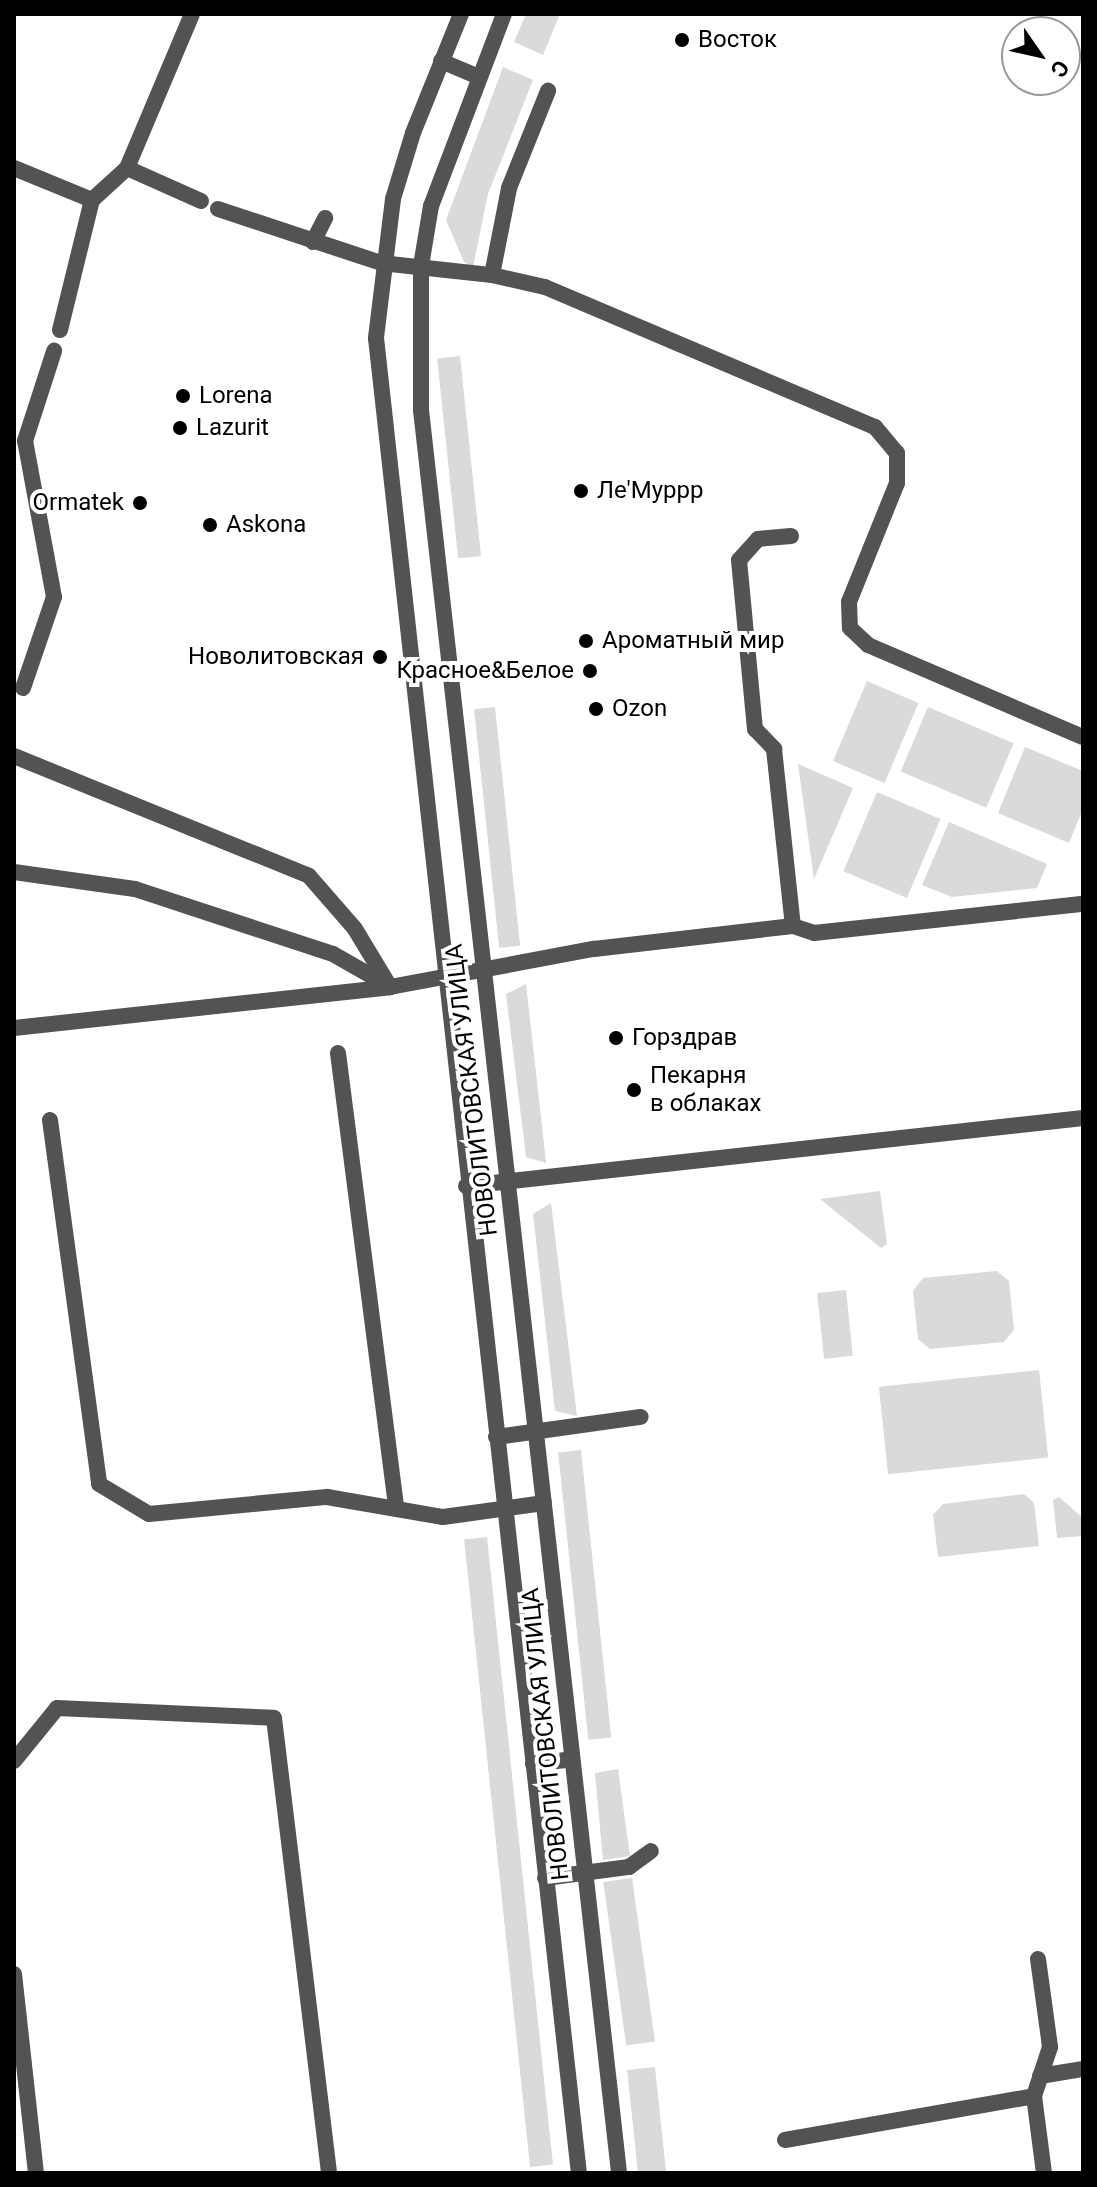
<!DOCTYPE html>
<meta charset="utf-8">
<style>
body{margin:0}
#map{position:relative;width:1097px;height:2187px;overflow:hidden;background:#fff;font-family:Roboto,sans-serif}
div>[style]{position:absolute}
.green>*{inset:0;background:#dadada;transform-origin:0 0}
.service>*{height:16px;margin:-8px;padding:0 8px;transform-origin:8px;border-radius:8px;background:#535353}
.minor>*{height:16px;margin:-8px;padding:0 8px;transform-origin:8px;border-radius:8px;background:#535353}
.dots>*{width:22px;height:22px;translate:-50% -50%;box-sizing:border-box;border:4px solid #fff;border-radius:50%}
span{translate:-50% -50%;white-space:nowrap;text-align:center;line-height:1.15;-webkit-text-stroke:8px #fff;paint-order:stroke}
.poi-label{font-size:24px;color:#000}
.left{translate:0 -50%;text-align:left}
.right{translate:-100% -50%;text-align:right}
.street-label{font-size:24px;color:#000}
.frame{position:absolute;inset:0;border:16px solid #000;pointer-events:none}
.north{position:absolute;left:1001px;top:16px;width:80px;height:80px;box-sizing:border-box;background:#fff;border:2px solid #999;border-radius:50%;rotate:124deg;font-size:22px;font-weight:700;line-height:32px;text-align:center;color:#000}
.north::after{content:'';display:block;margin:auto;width:28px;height:36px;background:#000;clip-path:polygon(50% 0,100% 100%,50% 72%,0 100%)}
</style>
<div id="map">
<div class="green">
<div style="clip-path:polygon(526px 14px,560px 14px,543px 55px,514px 42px)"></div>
<div style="clip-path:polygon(503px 67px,533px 80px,488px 194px,473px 267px,464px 262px,446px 220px)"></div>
<div style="left:460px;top:356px;width:201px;height:23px;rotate:84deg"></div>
<div style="left:867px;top:681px;width:56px;height:87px;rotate:23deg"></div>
<div style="left:495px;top:707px;width:240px;height:21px;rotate:84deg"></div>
<div style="left:928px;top:707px;width:93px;height:70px;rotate:23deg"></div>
<div style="clip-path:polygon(1025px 747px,1083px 771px,1083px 809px,1069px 843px,998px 813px)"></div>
<div style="clip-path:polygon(798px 764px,853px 788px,814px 879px)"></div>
<div style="left:877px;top:792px;width:69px;height:86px;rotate:23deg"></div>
<div style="clip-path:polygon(949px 822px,1047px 864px,1037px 888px,952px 897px,922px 885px)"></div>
<div style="clip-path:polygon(526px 984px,546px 1162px,546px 1163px,526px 1157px,506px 994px)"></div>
<div style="clip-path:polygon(880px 1191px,887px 1244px,881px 1248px,820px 1199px)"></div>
<div style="clip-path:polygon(551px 1203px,577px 1416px,555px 1411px,533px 1214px)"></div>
<div style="clip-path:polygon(997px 1271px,1009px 1281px,1014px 1330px,1004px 1342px,930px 1349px,918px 1339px,913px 1291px,923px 1278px)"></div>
<div style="left:846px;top:1290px;width:66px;height:29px;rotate:84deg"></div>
<div style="left:1039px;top:1370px;width:88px;height:161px;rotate:84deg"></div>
<div style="left:581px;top:1450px;width:289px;height:23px;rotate:84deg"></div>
<div style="clip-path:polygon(1024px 1494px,1034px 1503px,1039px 1546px,938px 1557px,933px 1515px,943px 1504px)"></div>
<div style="clip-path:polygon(1059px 1497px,1083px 1518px,1083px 1536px,1057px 1538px,1053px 1500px)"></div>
<div style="left:487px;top:1537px;width:631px;height:23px;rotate:84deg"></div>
<div style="clip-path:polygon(618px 1769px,630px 1856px,603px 1860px,595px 1773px)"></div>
<div style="left:632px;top:1878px;width:165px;height:29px;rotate:82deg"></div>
<div style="left:655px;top:2067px;width:107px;height:28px;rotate:84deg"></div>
</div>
<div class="service">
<div style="left:441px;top:61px;width:39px;rotate:23deg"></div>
<div style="left:14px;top:168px;width:84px;rotate:22.3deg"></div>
<div style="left:92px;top:200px;width:47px;rotate:-42.4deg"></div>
<div style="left:127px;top:168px;width:81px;rotate:24deg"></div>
<div style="left:127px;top:168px;width:167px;rotate:-67.1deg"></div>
<div style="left:218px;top:209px;width:172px;rotate:18.3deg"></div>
<div style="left:381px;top:263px;width:112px;rotate:6.2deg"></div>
<div style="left:492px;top:275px;width:54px;rotate:12.8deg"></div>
<div style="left:545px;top:287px;width:358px;rotate:23deg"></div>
<div style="left:875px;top:427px;width:34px;rotate:50deg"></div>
<div style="left:897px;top:453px;width:30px;rotate:90deg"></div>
<div style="left:897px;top:483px;width:128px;rotate:112deg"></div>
<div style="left:849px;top:602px;width:26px;rotate:88deg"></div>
<div style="left:850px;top:628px;width:25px;rotate:43deg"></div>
<div style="left:868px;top:645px;width:234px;rotate:23.2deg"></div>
<div style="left:313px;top:242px;width:27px;rotate:-63deg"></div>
<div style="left:492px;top:275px;width:89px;rotate:-78.9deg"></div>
<div style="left:509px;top:188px;width:105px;rotate:-68.1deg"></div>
<div style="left:60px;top:330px;width:134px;rotate:-76.2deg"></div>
<div style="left:791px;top:536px;width:33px;rotate:175deg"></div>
<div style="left:758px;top:539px;width:28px;rotate:132deg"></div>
<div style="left:739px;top:560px;width:170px;rotate:84.6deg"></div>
<div style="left:755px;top:729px;width:28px;rotate:46deg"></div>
<div style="left:774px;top:749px;width:178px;rotate:83.9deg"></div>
<div style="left:23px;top:688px;width:96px;rotate:-71.2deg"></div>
<div style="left:54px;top:597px;width:159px;rotate:-100.5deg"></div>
<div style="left:25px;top:441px;width:95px;rotate:-72.1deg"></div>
<div style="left:14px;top:756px;width:318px;rotate:22.1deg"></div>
<div style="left:309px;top:876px;width:70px;rotate:49deg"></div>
<div style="left:355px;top:929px;width:68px;rotate:58.9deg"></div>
<div style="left:14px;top:872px;width:122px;rotate:8deg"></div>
<div style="left:135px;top:889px;width:208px;rotate:18.2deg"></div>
<div style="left:333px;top:954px;width:64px;rotate:29.7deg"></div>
<div style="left:14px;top:1028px;width:378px;rotate:-6.2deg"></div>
<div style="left:390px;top:987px;width:208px;rotate:-10.6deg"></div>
<div style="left:594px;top:949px;width:200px;rotate:-6.6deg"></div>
<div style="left:793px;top:926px;width:22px;rotate:18deg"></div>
<div style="left:814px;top:933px;width:271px;rotate:-6.2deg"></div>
<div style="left:338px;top:1053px;width:459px;rotate:82.7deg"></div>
<div style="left:50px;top:1120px;width:367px;rotate:82.3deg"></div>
<div style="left:99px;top:1484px;width:58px;rotate:31deg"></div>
<div style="left:149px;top:1514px;width:179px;rotate:-5.5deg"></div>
<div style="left:327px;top:1497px;width:118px;rotate:9.8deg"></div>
<div style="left:443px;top:1517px;width:102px;rotate:-7.9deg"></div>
<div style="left:466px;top:1186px;width:621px;rotate:-6.29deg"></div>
<div style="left:496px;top:1437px;width:146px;rotate:-7.9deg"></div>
<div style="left:14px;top:1761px;width:68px;rotate:-50.9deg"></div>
<div style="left:57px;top:1708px;width:217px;rotate:2.6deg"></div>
<div style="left:274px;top:1718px;width:458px;rotate:83.1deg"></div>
<div style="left:533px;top:1764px;width:39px;rotate:-7deg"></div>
<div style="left:545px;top:1878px;width:85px;rotate:-7.5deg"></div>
<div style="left:629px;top:1867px;width:27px;rotate:-36deg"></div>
<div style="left:1038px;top:1959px;width:89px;rotate:82.2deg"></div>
<div style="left:1050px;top:2047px;width:52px;rotate:108.1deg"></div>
<div style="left:1034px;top:2096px;width:78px;rotate:82.6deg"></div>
<div style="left:14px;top:1974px;width:200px;rotate:83.7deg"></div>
<div style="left:1040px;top:2076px;width:44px;rotate:-9.2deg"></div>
<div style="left:785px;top:2140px;width:253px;rotate:-10deg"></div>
</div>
<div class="minor">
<div style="left:461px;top:14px;width:128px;rotate:112deg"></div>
<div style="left:413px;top:133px;width:69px;rotate:106.9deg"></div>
<div style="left:393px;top:199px;width:140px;rotate:97deg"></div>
<div style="left:376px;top:338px;width:1846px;rotate:83.69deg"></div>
<div style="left:504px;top:14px;width:205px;rotate:110.8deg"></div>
<div style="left:431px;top:206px;width:61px;rotate:99.5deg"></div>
<div style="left:421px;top:266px;width:144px;rotate:90deg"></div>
<div style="left:421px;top:410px;width:1774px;rotate:83.59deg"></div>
</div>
<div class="dots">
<div style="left:682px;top:40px;background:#000"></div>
<div style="left:183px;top:396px;background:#000"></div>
<div style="left:180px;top:428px;background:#000"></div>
<div style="left:581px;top:491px;background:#000"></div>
<div style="left:140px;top:503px;background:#000"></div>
<div style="left:210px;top:525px;background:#000"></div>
<div style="left:586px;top:641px;background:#000"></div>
<div style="left:380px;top:657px;background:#000"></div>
<div style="left:590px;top:671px;background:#000"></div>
<div style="left:596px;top:709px;background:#000"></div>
<div style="left:616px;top:1038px;background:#000"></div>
<div style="left:634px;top:1090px;background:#000"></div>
</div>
<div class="poi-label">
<span class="left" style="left:698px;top:40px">Восток</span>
<span class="left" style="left:199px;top:396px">Lorena</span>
<span class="left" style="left:196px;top:428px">Lazurit</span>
<span class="left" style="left:597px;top:491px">Ле'Муррр</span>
<span class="right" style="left:124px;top:503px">Ormatek</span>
<span class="left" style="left:226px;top:525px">Askona</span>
<span class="left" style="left:602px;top:641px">Ароматный мир</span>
<span class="right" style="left:364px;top:657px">Новолитовская</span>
<span class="right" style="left:574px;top:671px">Красное&amp;Белое</span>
<span class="left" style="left:612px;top:709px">Ozon</span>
<span class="left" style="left:632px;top:1038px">Горздрав</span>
<span class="left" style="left:650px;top:1090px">Пекарня<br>в облаках</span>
</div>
<div class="street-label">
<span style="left:472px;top:1090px;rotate:-97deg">НОВОЛИТОВСКАЯ УЛИЦА</span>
<span style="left:546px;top:1734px;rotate:-96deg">НОВОЛИТОВСКАЯ УЛИЦА</span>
</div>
<div class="frame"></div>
<div class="north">С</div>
</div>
